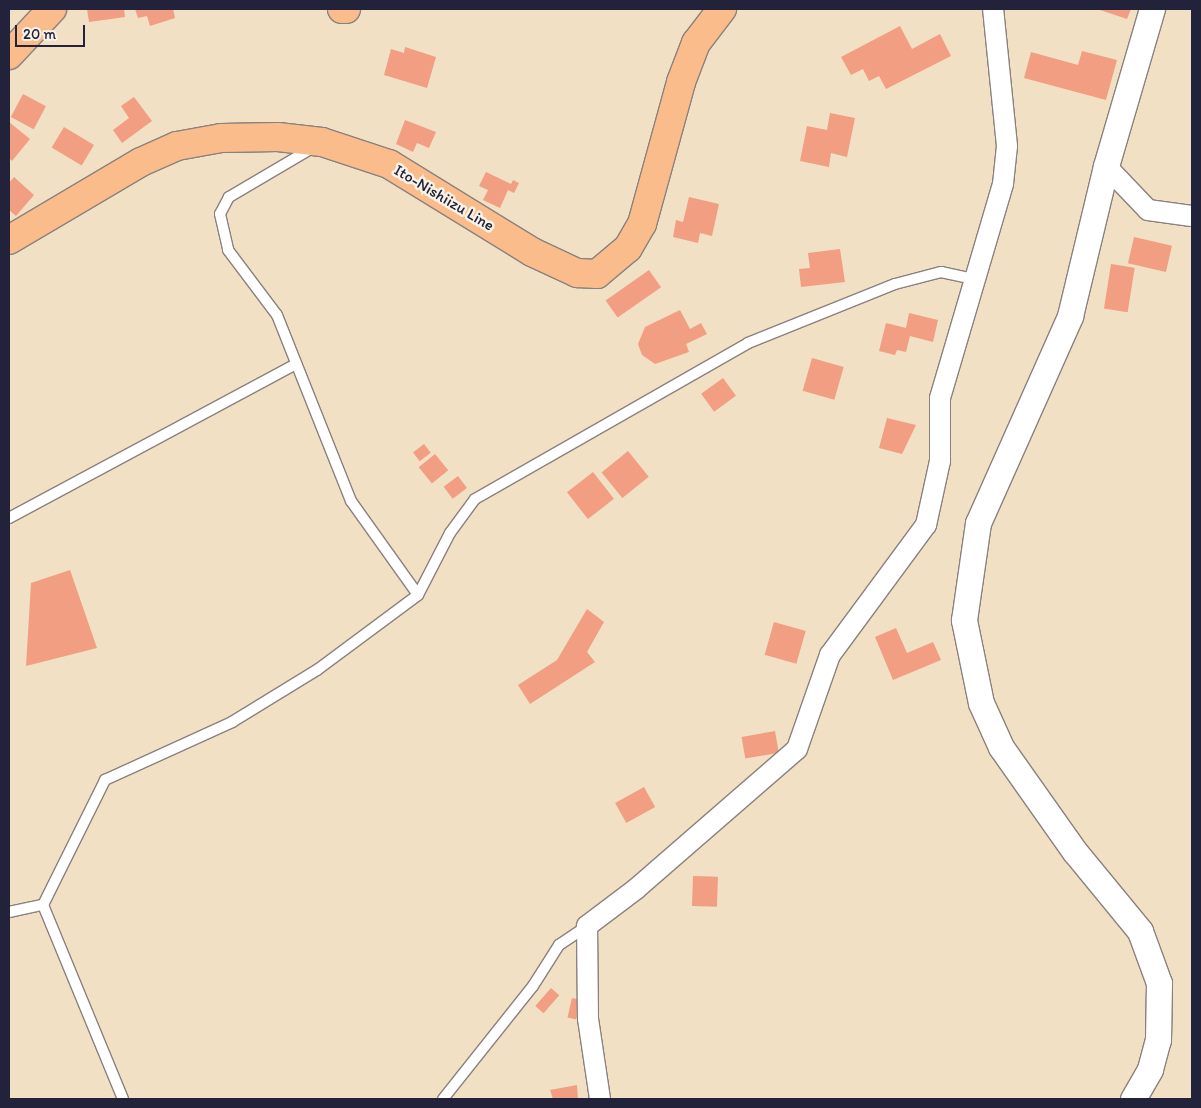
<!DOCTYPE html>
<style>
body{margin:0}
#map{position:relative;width:1201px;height:1108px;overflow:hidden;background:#f1e0c3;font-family:Itim,sans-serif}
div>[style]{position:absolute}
.building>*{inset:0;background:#f19e83;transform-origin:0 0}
.roads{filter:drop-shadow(1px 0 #8a817f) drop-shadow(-1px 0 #8a817f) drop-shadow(0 1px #8a817f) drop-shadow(0 -1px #8a817f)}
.service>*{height:10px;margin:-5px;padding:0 5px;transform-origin:5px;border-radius:5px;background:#fff}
.minor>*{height:20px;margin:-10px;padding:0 10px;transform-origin:10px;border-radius:10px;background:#fff}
.tertiary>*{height:25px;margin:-12.5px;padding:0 12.5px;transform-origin:12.5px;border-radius:12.5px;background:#fff}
.primary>*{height:28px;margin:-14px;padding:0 14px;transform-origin:14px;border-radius:14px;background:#f9bc8a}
span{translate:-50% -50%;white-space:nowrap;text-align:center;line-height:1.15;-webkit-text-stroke:5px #f7f3e8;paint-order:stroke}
.street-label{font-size:16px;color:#22223b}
.frame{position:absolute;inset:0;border:10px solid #22223b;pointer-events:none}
.scale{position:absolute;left:15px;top:25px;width:70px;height:22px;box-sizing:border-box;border:2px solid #22223b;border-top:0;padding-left:6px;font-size:15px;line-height:18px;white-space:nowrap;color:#22223b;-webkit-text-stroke:4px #f7f3e8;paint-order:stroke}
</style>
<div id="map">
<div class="building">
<div style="clip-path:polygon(87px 9px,124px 9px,125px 17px,89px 22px)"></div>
<div style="clip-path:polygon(135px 9px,173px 9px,175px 18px,150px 26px,147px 16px,138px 18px)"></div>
<div style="clip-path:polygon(1097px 9px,1131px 9px,1127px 19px)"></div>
<div style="clip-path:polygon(900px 26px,912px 49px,940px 34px,951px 56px,886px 89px,879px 76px,869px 81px,863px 69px,851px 75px,841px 57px)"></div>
<div style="clip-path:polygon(405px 47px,436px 57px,427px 88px,384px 75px,391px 49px,404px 53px)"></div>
<div style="clip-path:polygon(1082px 51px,1117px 60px,1106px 100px,1024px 78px,1031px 52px,1078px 65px)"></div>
<div style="left:23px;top:94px;width:26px;height:26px;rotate:28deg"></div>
<div style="clip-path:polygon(134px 97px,152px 121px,122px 143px,113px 130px,129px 118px,121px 106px)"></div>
<div style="clip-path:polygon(830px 113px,855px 118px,847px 157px,831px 153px,829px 167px,800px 161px,807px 126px,827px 130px)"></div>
<div style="clip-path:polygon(405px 120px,436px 132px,429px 148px,417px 143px,413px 152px,396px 144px)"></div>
<div style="clip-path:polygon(9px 122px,30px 139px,12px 161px,9px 158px)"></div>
<div style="left:64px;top:127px;width:35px;height:24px;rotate:31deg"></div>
<div style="clip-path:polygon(486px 172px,511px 184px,513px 180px,519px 183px,514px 193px,508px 190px,500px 208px,483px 200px,488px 190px,479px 186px)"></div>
<div style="clip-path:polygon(14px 177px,34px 195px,16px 216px,9px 210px,9px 183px)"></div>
<div style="clip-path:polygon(689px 197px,719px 204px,712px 236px,700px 233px,698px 243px,673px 237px,676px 220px,683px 222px)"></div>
<div style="left:1134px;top:237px;width:39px;height:27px;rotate:13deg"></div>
<div style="clip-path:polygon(840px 249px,845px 282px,801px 287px,799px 269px,810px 268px,808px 253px)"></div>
<div style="left:1111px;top:264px;width:24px;height:45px;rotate:9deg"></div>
<div style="left:649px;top:270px;width:21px;height:53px;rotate:55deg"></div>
<div style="clip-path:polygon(680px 310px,690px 329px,701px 323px,707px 334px,686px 344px,689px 352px,655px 364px,642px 355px,638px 344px,645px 327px)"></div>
<div style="clip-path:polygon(909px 313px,938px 320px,933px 342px,910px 336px,906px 352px,897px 350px,895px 355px,879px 351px,886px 323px,906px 328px)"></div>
<div style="left:812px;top:358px;width:33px;height:34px;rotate:16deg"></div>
<div style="left:723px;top:378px;width:22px;height:27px;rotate:54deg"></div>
<div style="clip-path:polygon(887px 418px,916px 425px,902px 454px,879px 448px)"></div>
<div style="left:424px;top:444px;width:11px;height:14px;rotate:52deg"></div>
<div style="left:628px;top:451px;width:33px;height:34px;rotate:51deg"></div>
<div style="left:435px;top:454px;width:21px;height:21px;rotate:51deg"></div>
<div style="left:593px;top:472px;width:34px;height:33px;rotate:52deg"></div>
<div style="left:458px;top:476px;width:15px;height:18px;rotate:53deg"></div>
<div style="clip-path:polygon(70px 570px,97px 648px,26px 666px,31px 583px)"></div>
<div style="clip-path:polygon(587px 609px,604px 622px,587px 652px,595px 662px,530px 704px,518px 685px,557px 660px)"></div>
<div style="left:774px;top:622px;width:33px;height:34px;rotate:16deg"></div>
<div style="clip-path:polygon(896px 628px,907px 653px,933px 642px,941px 660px,893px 680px,875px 637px)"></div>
<div style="left:775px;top:731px;width:22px;height:34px;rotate:80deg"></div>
<div style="left:644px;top:787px;width:23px;height:33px;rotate:61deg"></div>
<div style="left:693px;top:876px;width:25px;height:30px;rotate:2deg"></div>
<div style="left:551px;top:988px;width:11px;height:24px;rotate:41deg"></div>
<div style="left:572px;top:998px;width:9px;height:20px;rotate:13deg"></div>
<div style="clip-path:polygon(577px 1085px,578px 1099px,553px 1099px,550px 1090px)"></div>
</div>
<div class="roads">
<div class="service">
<div style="left:314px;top:147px;width:99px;rotate:149.5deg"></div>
<div style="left:229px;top:197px;width:19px;rotate:118deg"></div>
<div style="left:220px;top:214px;width:37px;rotate:77deg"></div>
<div style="left:228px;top:250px;width:81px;rotate:53deg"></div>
<div style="left:277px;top:315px;width:200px;rotate:68.3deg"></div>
<div style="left:351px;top:501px;width:115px;rotate:54.5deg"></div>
<div style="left:9px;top:518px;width:326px;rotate:-28.2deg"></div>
<div style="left:9px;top:912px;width:35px;rotate:-12deg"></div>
<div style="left:123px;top:1099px;width:210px;rotate:-112.4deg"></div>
<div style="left:43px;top:905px;width:140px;rotate:-63.6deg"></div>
<div style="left:105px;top:780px;width:140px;rotate:-24.5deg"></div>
<div style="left:232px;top:722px;width:100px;rotate:-31.5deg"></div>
<div style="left:317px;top:670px;width:126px;rotate:-36.6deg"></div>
<div style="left:418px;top:595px;width:70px;rotate:-62.7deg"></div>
<div style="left:450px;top:533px;width:42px;rotate:-53.7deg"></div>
<div style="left:475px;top:499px;width:314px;rotate:-29.7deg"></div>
<div style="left:748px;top:343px;width:158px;rotate:-21.9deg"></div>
<div style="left:895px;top:284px;width:48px;rotate:-14.6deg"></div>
<div style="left:941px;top:272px;width:35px;rotate:12deg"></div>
<div style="left:443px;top:1099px;width:144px;rotate:-51.5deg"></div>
<div style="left:533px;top:986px;width:49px;rotate:-57.6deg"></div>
<div style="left:559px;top:945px;width:34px;rotate:-34deg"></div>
</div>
<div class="minor">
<div style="left:1106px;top:166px;width:61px;rotate:46.3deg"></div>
<div style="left:1148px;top:210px;width:44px;rotate:7.8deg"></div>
<div style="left:600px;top:1099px;width:81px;rotate:-98.5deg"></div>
<div style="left:588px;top:1019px;width:93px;rotate:-90.6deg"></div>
<div style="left:587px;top:926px;width:61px;rotate:-37.1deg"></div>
<div style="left:636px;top:889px;width:213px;rotate:-41deg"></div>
<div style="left:797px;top:749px;width:100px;rotate:-70.7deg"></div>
<div style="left:830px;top:655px;width:162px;rotate:-53.6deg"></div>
<div style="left:926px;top:525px;width:66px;rotate:-77.7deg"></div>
<div style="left:940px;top:461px;width:63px;rotate:-90deg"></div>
<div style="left:940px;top:398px;width:223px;rotate:-73.6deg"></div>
<div style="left:1003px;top:184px;width:38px;rotate:-84deg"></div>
<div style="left:1007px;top:146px;width:138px;rotate:-95.8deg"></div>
</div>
<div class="tertiary">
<div style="left:1133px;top:1099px;width:34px;rotate:-60deg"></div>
<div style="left:1150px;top:1069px;width:30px;rotate:-75deg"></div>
<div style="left:1158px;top:1040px;width:57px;rotate:-89deg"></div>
<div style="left:1159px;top:983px;width:55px;rotate:-110.1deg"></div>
<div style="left:1140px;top:931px;width:102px;rotate:-129.4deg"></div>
<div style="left:1075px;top:852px;width:128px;rotate:-125.2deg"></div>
<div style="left:1001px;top:747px;width:48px;rotate:-114.4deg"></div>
<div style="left:981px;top:703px;width:85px;rotate:-101.6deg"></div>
<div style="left:964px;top:620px;width:98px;rotate:-81.8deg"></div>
<div style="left:978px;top:523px;width:227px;rotate:-66deg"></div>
<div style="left:1070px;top:316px;width:154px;rotate:-76.5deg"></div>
<div style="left:1106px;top:166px;width:164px;rotate:-73.7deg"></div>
</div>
<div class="primary">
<div style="left:342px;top:9px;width:4px"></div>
<div style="left:9px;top:55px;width:63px;rotate:-46.9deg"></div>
<div style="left:9px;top:240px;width:153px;rotate:-30.6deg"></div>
<div style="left:141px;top:162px;width:39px;rotate:-24deg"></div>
<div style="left:177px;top:146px;width:45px;rotate:-10.3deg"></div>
<div style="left:221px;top:138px;width:57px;rotate:-1deg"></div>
<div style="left:278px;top:137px;width:44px;rotate:6.5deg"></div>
<div style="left:322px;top:142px;width:71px;rotate:18.2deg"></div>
<div style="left:389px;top:164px;width:168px;rotate:31.6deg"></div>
<div style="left:532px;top:252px;width:50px;rotate:25deg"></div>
<div style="left:577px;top:273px;width:20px;rotate:3deg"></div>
<div style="left:597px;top:274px;width:40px;rotate:-40deg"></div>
<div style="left:628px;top:248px;width:28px;rotate:-60deg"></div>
<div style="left:642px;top:224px;width:147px;rotate:-74.6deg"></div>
<div style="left:681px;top:82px;width:42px;rotate:-69deg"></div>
<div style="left:696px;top:43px;width:43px;rotate:-52.6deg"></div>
</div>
</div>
<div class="street-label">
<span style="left:444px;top:198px;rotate:31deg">Ito-Nishiizu Line</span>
</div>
<div class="frame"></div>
<div class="scale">20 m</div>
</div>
